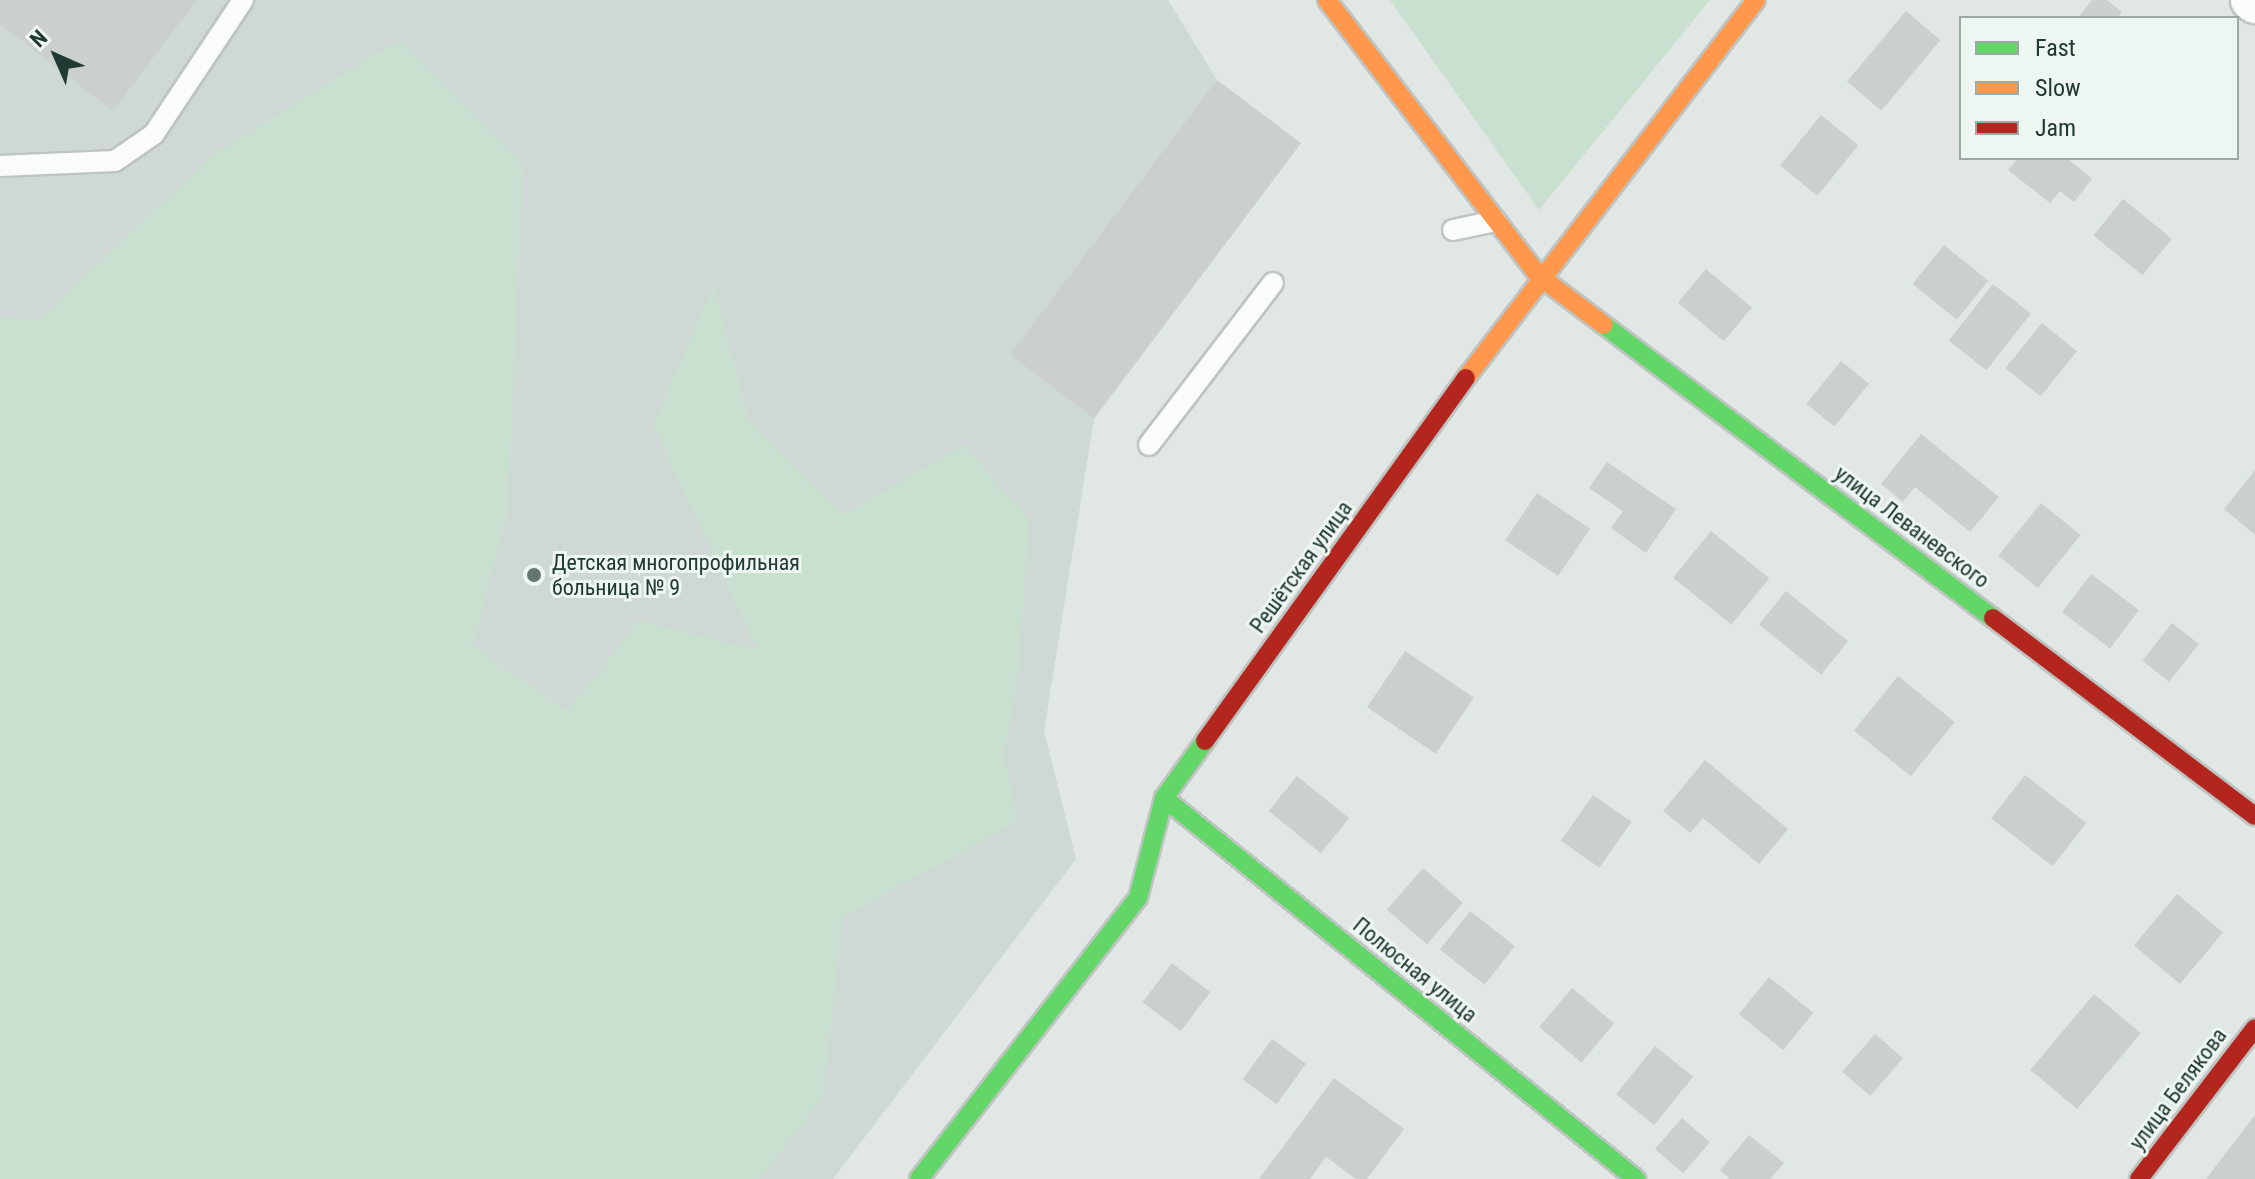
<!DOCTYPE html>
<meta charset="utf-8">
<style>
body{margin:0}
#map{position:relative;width:2255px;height:1179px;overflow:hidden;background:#e1e7e4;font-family:"Roboto Condensed",sans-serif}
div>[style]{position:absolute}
.built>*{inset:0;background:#ced8d4}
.green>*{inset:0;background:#c9e0d0}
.building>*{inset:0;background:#cbd0ce;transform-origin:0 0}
.roads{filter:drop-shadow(2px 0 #bec4c1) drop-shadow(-2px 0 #bec4c1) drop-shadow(0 2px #bec4c1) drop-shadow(0 -2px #bec4c1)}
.lane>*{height:20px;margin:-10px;padding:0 10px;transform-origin:10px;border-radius:10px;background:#fafbfb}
.street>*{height:40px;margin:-20px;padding:0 20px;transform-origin:20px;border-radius:20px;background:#fafbfb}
.fast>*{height:18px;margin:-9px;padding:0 9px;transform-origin:9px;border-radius:9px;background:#63d668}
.slow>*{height:18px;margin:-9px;padding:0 9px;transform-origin:9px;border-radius:9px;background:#ff974d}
.jam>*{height:18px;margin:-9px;padding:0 9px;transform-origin:9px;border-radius:9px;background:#b3261e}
.dots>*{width:22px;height:22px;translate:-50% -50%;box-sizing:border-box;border:4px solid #eef6f2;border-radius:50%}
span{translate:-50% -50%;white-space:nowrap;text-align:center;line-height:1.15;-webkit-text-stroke:6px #eef6f2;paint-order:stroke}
.street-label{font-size:22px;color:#203932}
.poi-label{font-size:22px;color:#203932}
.left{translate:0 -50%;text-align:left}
.legend{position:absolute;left:1959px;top:16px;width:280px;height:144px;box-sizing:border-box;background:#eef6f2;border:2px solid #9caaa5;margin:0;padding:10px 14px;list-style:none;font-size:24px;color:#203932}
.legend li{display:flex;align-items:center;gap:16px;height:40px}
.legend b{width:40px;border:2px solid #9caaa5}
.north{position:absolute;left:16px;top:16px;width:80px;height:80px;-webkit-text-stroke:6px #eef6f2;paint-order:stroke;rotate:315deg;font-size:22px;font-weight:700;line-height:32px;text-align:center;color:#203932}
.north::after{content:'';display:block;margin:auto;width:28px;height:36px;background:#203932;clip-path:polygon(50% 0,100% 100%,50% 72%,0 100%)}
</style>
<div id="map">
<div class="built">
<div style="clip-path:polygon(0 0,1168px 0,1217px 80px,1301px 143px,1094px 419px,1044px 731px,1076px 859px,833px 1179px,0 1179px)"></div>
</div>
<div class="green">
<div style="clip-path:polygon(1390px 0,1710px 0,1539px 210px)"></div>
<div style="clip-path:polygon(398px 40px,523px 165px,508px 511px,473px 646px,568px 711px,638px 621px,757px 650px,653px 425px,714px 285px,749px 420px,843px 515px,964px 445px,1029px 520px,1019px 671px,1004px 756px,1018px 821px,843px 917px,823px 1097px,760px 1179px,0 1179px,0 317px,38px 321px,213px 155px)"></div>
</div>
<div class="building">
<div style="clip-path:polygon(0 0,197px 0,113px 111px,0 24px)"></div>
<div style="clip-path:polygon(2092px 0,2107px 0,2122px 12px,2118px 18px,2078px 18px)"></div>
<div style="left:1906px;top:11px;width:45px;height:92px;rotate:40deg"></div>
<div style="left:1217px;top:80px;width:105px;height:344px;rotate:37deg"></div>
<div style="left:1821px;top:115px;width:48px;height:65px;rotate:39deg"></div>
<div style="clip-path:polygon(2018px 158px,2067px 158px,2092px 179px,2074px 202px,2060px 191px,2050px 203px,2008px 170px)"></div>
<div style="left:2123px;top:199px;width:63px;height:47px;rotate:39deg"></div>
<div style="left:1944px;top:245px;width:57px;height:50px;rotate:39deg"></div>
<div style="left:1706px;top:269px;width:60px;height:44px;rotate:40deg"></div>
<div style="left:1993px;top:284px;width:48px;height:72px;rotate:38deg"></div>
<div style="left:2042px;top:323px;width:45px;height:58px;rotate:39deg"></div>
<div style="left:1841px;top:361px;width:36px;height:55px;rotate:39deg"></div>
<div style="clip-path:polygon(1921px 434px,1999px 497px,1970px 532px,1915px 487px,1903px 502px,1881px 484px)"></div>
<div style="clip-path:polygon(1607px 462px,1676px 509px,1646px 553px,1611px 528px,1623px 511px,1589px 488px)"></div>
<div style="clip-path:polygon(2255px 470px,2255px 535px,2224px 509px)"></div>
<div style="left:1537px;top:493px;width:64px;height:57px;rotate:34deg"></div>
<div style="left:2041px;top:503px;width:51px;height:68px;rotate:39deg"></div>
<div style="left:1711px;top:531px;width:75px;height:60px;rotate:39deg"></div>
<div style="left:2091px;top:574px;width:60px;height:48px;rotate:37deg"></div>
<div style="left:1786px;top:591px;width:80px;height:43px;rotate:39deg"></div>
<div style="left:2172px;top:623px;width:34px;height:48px;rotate:38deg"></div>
<div style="left:1405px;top:651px;width:83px;height:68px;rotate:34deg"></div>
<div style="left:1898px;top:676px;width:73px;height:70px;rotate:39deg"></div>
<div style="clip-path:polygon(1705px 760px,1788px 829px,1759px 864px,1703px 818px,1690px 833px,1663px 811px)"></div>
<div style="left:2025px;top:775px;width:78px;height:55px;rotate:38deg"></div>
<div style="left:1297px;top:776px;width:67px;height:45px;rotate:39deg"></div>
<div style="left:1593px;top:795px;width:47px;height:56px;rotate:35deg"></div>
<div style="left:1423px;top:868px;width:53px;height:55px;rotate:41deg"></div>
<div style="left:2177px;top:894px;width:60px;height:67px;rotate:40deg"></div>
<div style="left:1470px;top:911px;width:57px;height:49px;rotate:38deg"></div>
<div style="left:1172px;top:963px;width:48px;height:49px;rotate:37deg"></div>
<div style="left:1769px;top:977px;width:57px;height:48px;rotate:39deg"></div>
<div style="left:1572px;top:988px;width:55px;height:51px;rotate:40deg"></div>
<div style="left:2094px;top:994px;width:61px;height:99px;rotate:40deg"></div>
<div style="left:1875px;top:1034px;width:37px;height:50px;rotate:41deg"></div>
<div style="left:1272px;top:1039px;width:42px;height:50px;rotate:36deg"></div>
<div style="left:1655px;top:1046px;width:49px;height:62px;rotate:39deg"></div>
<div style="clip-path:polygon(1334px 1078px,1404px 1129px,1367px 1179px,1356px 1179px,1326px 1157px,1310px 1179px,1259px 1179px)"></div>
<div style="clip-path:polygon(2255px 1115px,2255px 1179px,2206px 1179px)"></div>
<div style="left:1682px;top:1118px;width:37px;height:41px;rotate:41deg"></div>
<div style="clip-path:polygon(1749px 1135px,1784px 1163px,1770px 1179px,1730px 1179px,1720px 1170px)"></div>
</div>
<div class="roads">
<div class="lane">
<div style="left:0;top:166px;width:115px;rotate:-2.5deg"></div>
<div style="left:115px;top:161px;width:47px;rotate:-34.7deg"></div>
<div style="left:154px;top:134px;width:161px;rotate:-56.4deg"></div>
<div style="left:1453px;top:230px;width:44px;rotate:-11.8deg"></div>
<div style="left:1149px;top:445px;width:204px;rotate:-52.6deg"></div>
</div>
<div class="street">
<div style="left:2251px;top:0;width:5px;rotate:37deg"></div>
</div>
<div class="fast">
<div style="left:1604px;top:325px;width:487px;rotate:37deg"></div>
<div style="left:1164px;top:798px;width:607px;rotate:38.91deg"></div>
<div style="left:919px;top:1179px;width:356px;rotate:-52.1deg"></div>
<div style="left:1138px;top:898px;width:103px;rotate:-75.4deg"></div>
<div style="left:1164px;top:798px;width:70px;rotate:-54.3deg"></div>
</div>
<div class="slow">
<div style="left:1327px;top:0;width:348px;rotate:52.5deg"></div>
<div style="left:1539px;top:276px;width:81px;rotate:37deg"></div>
<div style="left:1466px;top:378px;width:476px;rotate:-52.5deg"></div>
</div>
<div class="jam">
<div style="left:1993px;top:618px;width:328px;rotate:37.1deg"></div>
<div style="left:1205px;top:741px;width:447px;rotate:-54.3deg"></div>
<div style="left:2139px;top:1179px;width:190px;rotate:-52.5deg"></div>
</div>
</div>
<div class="dots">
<div style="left:534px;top:575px;background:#647670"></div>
</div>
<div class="street-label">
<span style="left:1912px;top:527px;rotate:37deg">улица Леваневского</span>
<span style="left:1301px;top:567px;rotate:-54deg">Решётская улица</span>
<span style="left:1415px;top:970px;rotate:39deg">Полюсная улица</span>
<span style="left:2178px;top:1089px;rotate:-53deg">улица Белякова</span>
</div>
<div class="poi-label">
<span class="left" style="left:552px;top:575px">Детская многопрофильная<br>больница № 9</span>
</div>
<ul class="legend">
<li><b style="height:10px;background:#63d668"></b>Fast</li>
<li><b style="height:10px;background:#ff974d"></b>Slow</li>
<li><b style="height:10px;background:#b3261e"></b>Jam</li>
</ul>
<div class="north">N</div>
</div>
